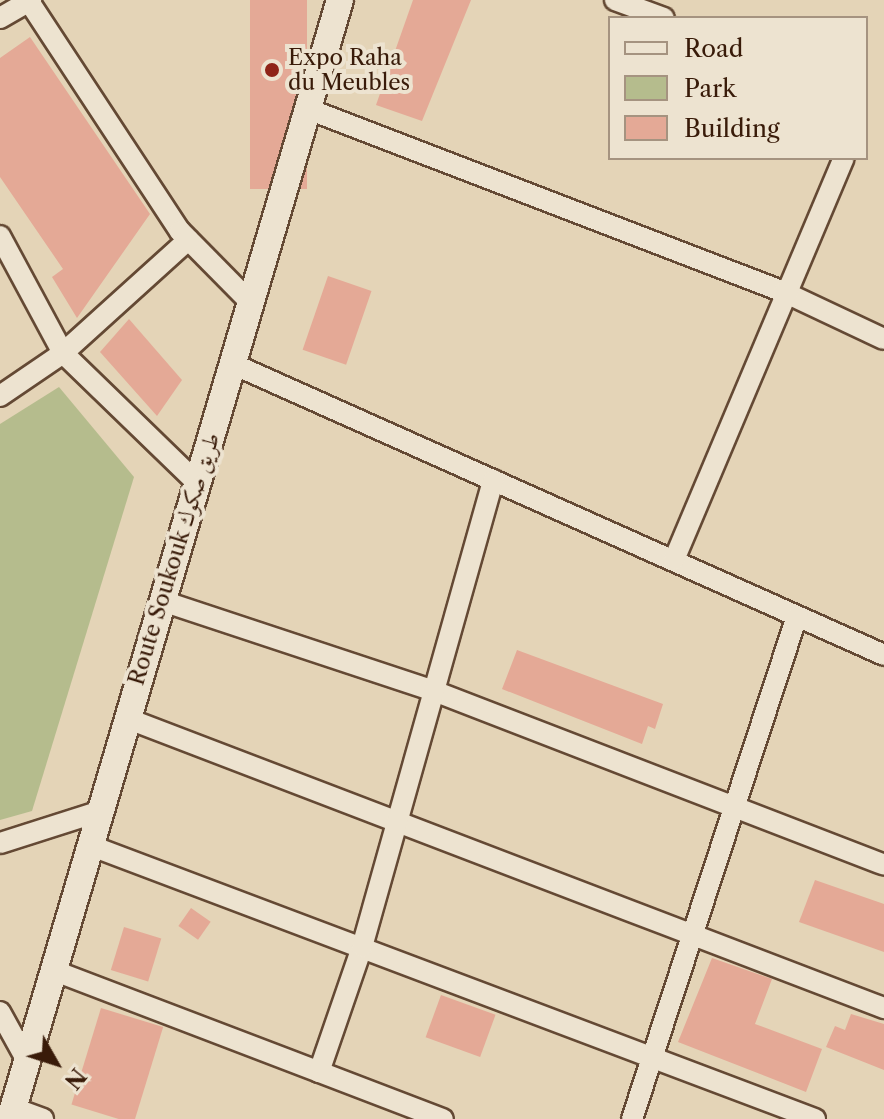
<!DOCTYPE html>
<meta charset="utf-8">
<style>
body{margin:0}
#map{position:relative;width:884px;height:1119px;overflow:hidden;background:#e4d4b7;font-family:"Libre Caslon Text",Amiri,serif}
div>[style]{position:absolute}
.green>*{inset:0;background:#b5bc8d}
.building>*{inset:0;background:#e4a996;transform-origin:0 0}
.roads{filter:drop-shadow(2px 0 #644934) drop-shadow(-2px 0 #644934) drop-shadow(0 2px #644934) drop-shadow(0 -2px #644934)}
.minor>*{height:20px;margin:-10px;padding:0 10px;transform-origin:10px;border-radius:10px;background:#ede3d0}
.tertiary>*{height:26px;margin:-13px;padding:0 13px;transform-origin:13px;border-radius:13px;background:#ede3d0}
.dots>*{width:22px;height:22px;translate:-50% -50%;box-sizing:border-box;border:4px solid #ede3d0;border-radius:50%}
span{translate:-50% -50%;white-space:nowrap;text-align:center;line-height:1.15;-webkit-text-stroke:8px #ede3d0;paint-order:stroke}
.poi-label{font-size:22px;color:#391b09}
.left{translate:0 -50%;text-align:left}
.street-label{font-size:22px;color:#391b09}
.legend{position:absolute;left:608px;top:16px;width:260px;height:144px;box-sizing:border-box;background:#ede3d0;border:2px solid #a59380;margin:0;padding:10px 14px;list-style:none;font-size:24px;color:#391b09}
.legend li{display:flex;align-items:center;gap:16px;height:40px}
.legend b{width:40px;border:2px solid #a59380}
.north{position:absolute;left:16px;top:1023px;width:80px;height:80px;-webkit-text-stroke:6px #ede3d0;paint-order:stroke;rotate:129deg;font-size:22px;font-weight:700;line-height:32px;text-align:center;color:#391b09}
.north::after{content:'';display:block;margin:auto;width:28px;height:36px;background:#391b09;clip-path:polygon(50% 0,100% 100%,50% 72%,0 100%)}
</style>
<div id="map">
<div class="green">
<div style="clip-path:polygon(59px 387px,134px 477px,32px 811px,0 820px,0 424px)"></div>
</div>
<div class="building">
<div style="left:250px;top:0;width:57px;height:189px"></div>
<div style="clip-path:polygon(413px 0,471px 0,422px 121px,376px 105px)"></div>
<div style="clip-path:polygon(30px 37px,150px 214px,77px 318px,52px 277px,63px 269px,0 177px,0 58px)"></div>
<div style="left:328px;top:276px;width:46px;height:78px;rotate:19deg"></div>
<div style="clip-path:polygon(129px 319px,182px 380px,157px 416px,100px 352px)"></div>
<div style="clip-path:polygon(517px 650px,663px 704px,655px 729px,648px 726px,642px 744px,502px 689px)"></div>
<div style="clip-path:polygon(815px 880px,884px 904px,884px 952px,799px 922px)"></div>
<div style="left:191px;top:908px;width:24px;height:22px;rotate:35deg"></div>
<div style="left:124px;top:927px;width:39px;height:45px;rotate:17deg"></div>
<div style="clip-path:polygon(712px 958px,772px 979px,755px 1024px,822px 1049px,806px 1092px,678px 1042px)"></div>
<div style="left:441px;top:995px;width:58px;height:45px;rotate:20deg"></div>
<div style="left:101px;top:1008px;width:65px;height:101px;rotate:17deg"></div>
<div style="clip-path:polygon(851px 1014px,884px 1024px,884px 1070px,826px 1047px,835px 1026px,845px 1030px)"></div>
</div>
<div class="roads">
<div class="minor">
<div style="left:28px;top:0;width:277px;rotate:56.7deg"></div>
<div style="left:180px;top:231px;width:101px;rotate:45.4deg"></div>
<div style="left:615px;top:0;width:52px;rotate:20.2deg"></div>
<div style="left:0;top:18px;width:36px;rotate:-30deg"></div>
<div style="left:308px;top:109px;width:510px;rotate:21.03deg"></div>
<div style="left:784px;top:292px;width:110px;rotate:25.2deg"></div>
<div style="left:0;top:236px;width:133px;rotate:61.7deg"></div>
<div style="left:63px;top:353px;width:187px;rotate:44.1deg"></div>
<div style="left:233px;top:364px;width:713px;rotate:24.08deg"></div>
<div style="left:0;top:396px;width:76px;rotate:-34.3deg"></div>
<div style="left:63px;top:353px;width:169px;rotate:-42.1deg"></div>
<div style="left:674px;top:560px;width:436px;rotate:-67.1deg"></div>
<div style="left:162px;top:601px;width:287px;rotate:18.3deg"></div>
<div style="left:434px;top:691px;width:482px;rotate:21.1deg"></div>
<div style="left:126px;top:718px;width:812px;rotate:20.94deg"></div>
<div style="left:0;top:843px;width:103px;rotate:-17.6deg"></div>
<div style="left:89px;top:845px;width:776px;rotate:20.68deg"></div>
<div style="left:55px;top:971px;width:415px;rotate:20.9deg"></div>
<div style="left:0;top:1012px;width:56px;rotate:61.1deg"></div>
<div style="left:319px;top:1072px;width:132px;rotate:-71deg"></div>
<div style="left:362px;top:947px;width:485px;rotate:-74.3deg"></div>
<div style="left:13px;top:1108px;width:32px;rotate:20deg"></div>
<div style="left:632px;top:1119px;width:529px;rotate:-71.84deg"></div>
</div>
<div class="tertiary">
<div style="left:10px;top:1119px;width:1167px;rotate:-73.57deg"></div>
</div>
</div>
<div class="dots">
<div style="left:272px;top:70px;background:#8f2418"></div>
</div>
<div class="poi-label">
<span class="left" style="left:288px;top:70px">Expo Raha<br>du Meubles</span>
</div>
<div class="street-label">
<span style="left:174px;top:559px;rotate:-73deg">Route Soukouk طريق صكوك</span>
</div>
<ul class="legend">
<li><b style="height:10px;background:#ede3d0"></b>Road</li>
<li><b style="height:22px;background:#b5bc8d"></b>Park</li>
<li><b style="height:22px;background:#e4a996"></b>Building</li>
</ul>
<div class="north">N</div>
</div>
